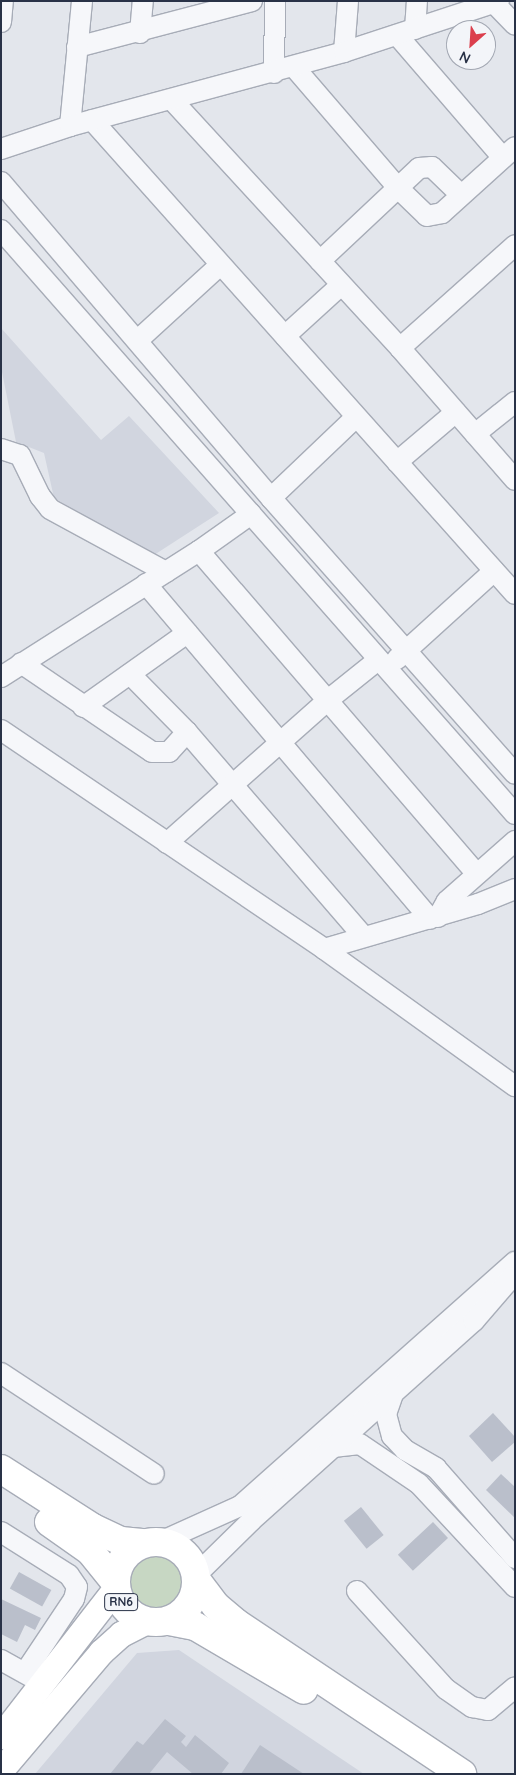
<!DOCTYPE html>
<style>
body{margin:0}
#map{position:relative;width:516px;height:1775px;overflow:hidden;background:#e3e6ec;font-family:Quicksand,sans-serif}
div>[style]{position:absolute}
.built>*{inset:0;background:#d1d5df}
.green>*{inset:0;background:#c7d7c3}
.round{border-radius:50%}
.building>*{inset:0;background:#babfcb;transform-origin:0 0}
.roads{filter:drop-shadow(1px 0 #a7acb7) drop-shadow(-1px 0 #a7acb7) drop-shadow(0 1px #a7acb7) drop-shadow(0 -1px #a7acb7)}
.minor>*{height:20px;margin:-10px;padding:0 10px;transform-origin:10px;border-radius:10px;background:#f6f7fa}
.major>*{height:25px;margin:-12.5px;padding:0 12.5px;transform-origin:12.5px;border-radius:12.5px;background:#fff}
.highway>*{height:28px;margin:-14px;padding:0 14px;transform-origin:14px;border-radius:14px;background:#fff}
.highway>.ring{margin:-14px;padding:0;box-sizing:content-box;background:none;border:28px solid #fff;border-radius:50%}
span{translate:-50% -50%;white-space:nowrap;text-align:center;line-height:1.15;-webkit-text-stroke:5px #f3f5f9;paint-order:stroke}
.shield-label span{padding:1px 4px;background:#f3f5f9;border:1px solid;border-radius:4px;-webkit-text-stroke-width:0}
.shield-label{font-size:12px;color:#293247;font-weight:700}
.frame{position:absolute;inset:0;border:2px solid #293247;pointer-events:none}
.north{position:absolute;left:446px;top:20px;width:50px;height:50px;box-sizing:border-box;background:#f3f5f9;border:1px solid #a2a7b2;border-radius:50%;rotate:206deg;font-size:14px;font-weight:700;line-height:20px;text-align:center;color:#293247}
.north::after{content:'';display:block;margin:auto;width:18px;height:22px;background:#db3f4d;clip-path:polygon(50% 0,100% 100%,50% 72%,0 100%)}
</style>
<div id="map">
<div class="built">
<div style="clip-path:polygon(1px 328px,101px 440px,129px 416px,219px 513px,154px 555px,54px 498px,44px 453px,16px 442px,1px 367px)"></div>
<div style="clip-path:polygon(179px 1650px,364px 1774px,35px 1774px,137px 1653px)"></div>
</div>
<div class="green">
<div class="round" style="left:124px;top:1555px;width:62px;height:62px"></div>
</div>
<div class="building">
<div style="clip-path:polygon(493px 1413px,515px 1437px,515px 1442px,492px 1462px,469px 1436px)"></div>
<div style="clip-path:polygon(501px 1474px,515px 1487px,515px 1518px,486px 1490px)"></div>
<div style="left:361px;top:1507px;width:36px;height:22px;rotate:51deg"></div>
<div style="left:433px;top:1522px;width:22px;height:48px;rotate:47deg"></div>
<div style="left:19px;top:1572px;width:37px;height:19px;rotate:29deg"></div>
<div style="clip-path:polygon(1px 1599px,41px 1618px,35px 1630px,25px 1625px,17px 1642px,1px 1634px)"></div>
<div style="clip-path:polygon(165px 1719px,186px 1736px,181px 1742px,186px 1747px,195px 1735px,229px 1763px,221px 1774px,193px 1774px,167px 1752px,149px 1774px,110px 1774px,137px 1741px,143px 1745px)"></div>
<div style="clip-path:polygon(260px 1745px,304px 1774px,241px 1774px)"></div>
</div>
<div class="roads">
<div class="minor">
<div style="left:494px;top:3px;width:30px;rotate:46deg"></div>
<div style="left:1px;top:22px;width:21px;rotate:-85deg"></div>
<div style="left:415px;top:29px;width:28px;rotate:-86deg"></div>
<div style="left:140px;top:33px;width:32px;rotate:-85deg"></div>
<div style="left:397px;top:35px;width:162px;rotate:49.2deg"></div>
<div style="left:77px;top:47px;width:181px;rotate:-14.7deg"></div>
<div style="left:344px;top:52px;width:51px;rotate:-85.5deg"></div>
<div style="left:294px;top:67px;width:160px;rotate:49.3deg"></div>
<div style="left:398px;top:188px;width:40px;rotate:44deg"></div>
<div style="left:427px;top:216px;width:15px;rotate:-11deg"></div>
<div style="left:442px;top:213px;width:98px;rotate:-42.1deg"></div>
<div style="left:274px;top:73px;width:72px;rotate:-89.2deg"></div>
<div style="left:172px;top:100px;width:337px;rotate:47.4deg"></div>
<div style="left:400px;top:348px;width:175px;rotate:48.9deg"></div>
<div style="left:92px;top:120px;width:635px;rotate:48.25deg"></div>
<div style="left:70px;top:126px;width:126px;rotate:-84.5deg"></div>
<div style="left:1px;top:149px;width:73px;rotate:-18.4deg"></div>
<div style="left:70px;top:126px;width:284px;rotate:-15.1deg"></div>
<div style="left:344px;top:52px;width:163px;rotate:-18.2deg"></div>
<div style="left:1px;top:182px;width:416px;rotate:49.5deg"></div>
<div style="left:271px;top:498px;width:368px;rotate:48.5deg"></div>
<div style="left:1px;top:230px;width:778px;rotate:48.65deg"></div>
<div style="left:320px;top:261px;width:136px;rotate:-43.2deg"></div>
<div style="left:419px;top:168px;width:13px;rotate:-4deg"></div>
<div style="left:432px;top:167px;width:40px;rotate:44deg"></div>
<div style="left:285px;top:336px;width:76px;rotate:-42.3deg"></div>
<div style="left:138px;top:340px;width:111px;rotate:-42.4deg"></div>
<div style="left:400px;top:348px;width:154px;rotate:-41.8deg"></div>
<div style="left:475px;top:434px;width:51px;rotate:-38.7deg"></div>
<div style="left:1px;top:449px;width:20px;rotate:18deg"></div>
<div style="left:20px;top:455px;width:46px;rotate:64deg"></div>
<div style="left:40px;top:496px;width:16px;rotate:52deg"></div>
<div style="left:50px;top:509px;width:132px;rotate:28.5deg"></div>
<div style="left:397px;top:462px;width:77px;rotate:-40.3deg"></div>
<div style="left:271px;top:498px;width:117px;rotate:-43.6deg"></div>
<div style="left:199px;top:551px;width:426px;rotate:49.3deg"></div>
<div style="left:146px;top:584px;width:439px;rotate:49.7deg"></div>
<div style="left:397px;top:659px;width:131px;rotate:-42.2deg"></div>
<div style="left:21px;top:663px;width:158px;rotate:34.2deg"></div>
<div style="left:152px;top:752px;width:17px"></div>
<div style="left:169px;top:752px;width:27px;rotate:-48deg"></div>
<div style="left:130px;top:674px;width:81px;rotate:45.5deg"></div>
<div style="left:187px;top:732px;width:269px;rotate:49.2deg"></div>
<div style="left:1px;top:677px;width:235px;rotate:-32.5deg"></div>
<div style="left:199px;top:551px;width:64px;rotate:-35.4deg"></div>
<div style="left:83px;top:707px;width:128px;rotate:-35.4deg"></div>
<div style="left:1px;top:730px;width:390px;rotate:34.1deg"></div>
<div style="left:324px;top:949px;width:235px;rotate:35.7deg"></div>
<div style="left:167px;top:843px;width:215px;rotate:-41.6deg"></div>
<div style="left:328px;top:700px;width:64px;rotate:-38.7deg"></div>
<div style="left:438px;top:917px;width:18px;rotate:-61deg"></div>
<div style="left:447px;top:901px;width:91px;rotate:-41.4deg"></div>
<div style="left:324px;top:949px;width:160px;rotate:-16.3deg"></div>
<div style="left:478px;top:904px;width:40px;rotate:-22deg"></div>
<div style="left:1px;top:1373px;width:183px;rotate:33.4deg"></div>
<div style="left:393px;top:1394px;width:21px;rotate:109deg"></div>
<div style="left:386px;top:1414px;width:23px;rotate:75deg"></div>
<div style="left:392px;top:1436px;width:19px;rotate:47deg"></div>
<div style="left:405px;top:1450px;width:36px;rotate:30deg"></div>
<div style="left:436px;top:1468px;width:120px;rotate:48.7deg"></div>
<div style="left:333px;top:1447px;width:27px;rotate:-6deg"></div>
<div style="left:360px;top:1444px;width:71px;rotate:34.1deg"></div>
<div style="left:419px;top:1484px;width:141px;rotate:47deg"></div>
<div style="left:1px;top:1532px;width:80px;rotate:32.3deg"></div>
<div style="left:69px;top:1575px;width:14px;rotate:56deg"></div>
<div style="left:77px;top:1587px;width:12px;rotate:104deg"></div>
<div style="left:74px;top:1599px;width:87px;rotate:123.7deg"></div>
<div style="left:160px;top:1542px;width:88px;rotate:-24.2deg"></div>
<div style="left:240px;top:1506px;width:368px;rotate:-41.6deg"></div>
<div style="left:196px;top:1575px;width:78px;rotate:-44.5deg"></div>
<div style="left:252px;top:1520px;width:298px;rotate:-41.9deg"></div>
<div style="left:474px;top:1321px;width:57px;rotate:-49.3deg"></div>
<div style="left:357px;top:1591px;width:132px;rotate:47.8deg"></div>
<div style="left:446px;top:1689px;width:32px;rotate:35deg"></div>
<div style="left:472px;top:1707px;width:16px;rotate:11deg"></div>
<div style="left:488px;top:1710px;width:35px;rotate:-40deg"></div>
<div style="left:1px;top:1660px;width:39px;rotate:29deg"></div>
</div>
<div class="major">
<div style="left:1px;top:1736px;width:187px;rotate:-52.2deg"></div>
<div style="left:1px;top:1770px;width:155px;rotate:-49.7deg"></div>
<div style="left:101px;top:1652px;width:27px;rotate:-42deg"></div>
<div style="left:121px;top:1634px;width:27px;rotate:-27deg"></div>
</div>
<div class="highway">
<div style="left:1px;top:1469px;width:109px;rotate:32.7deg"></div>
<div style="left:93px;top:1528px;width:31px;rotate:25deg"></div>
<div style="left:121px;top:1541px;width:21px;rotate:5deg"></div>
<div style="left:49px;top:1522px;width:50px;rotate:35.3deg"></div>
<div style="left:90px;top:1551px;width:41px;rotate:50.9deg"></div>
<div class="ring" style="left:116px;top:1542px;width:52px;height:52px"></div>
<div style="left:197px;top:1581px;width:31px;rotate:53deg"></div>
<div style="left:216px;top:1606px;width:26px;rotate:40deg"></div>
<div style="left:236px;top:1623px;width:272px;rotate:33.7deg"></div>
<div style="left:169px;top:1621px;width:26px;rotate:11deg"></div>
<div style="left:195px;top:1626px;width:126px;rotate:30.4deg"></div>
</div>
</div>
<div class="shield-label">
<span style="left:121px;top:1602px">RN6</span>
</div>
<div class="frame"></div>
<div class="north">N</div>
</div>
